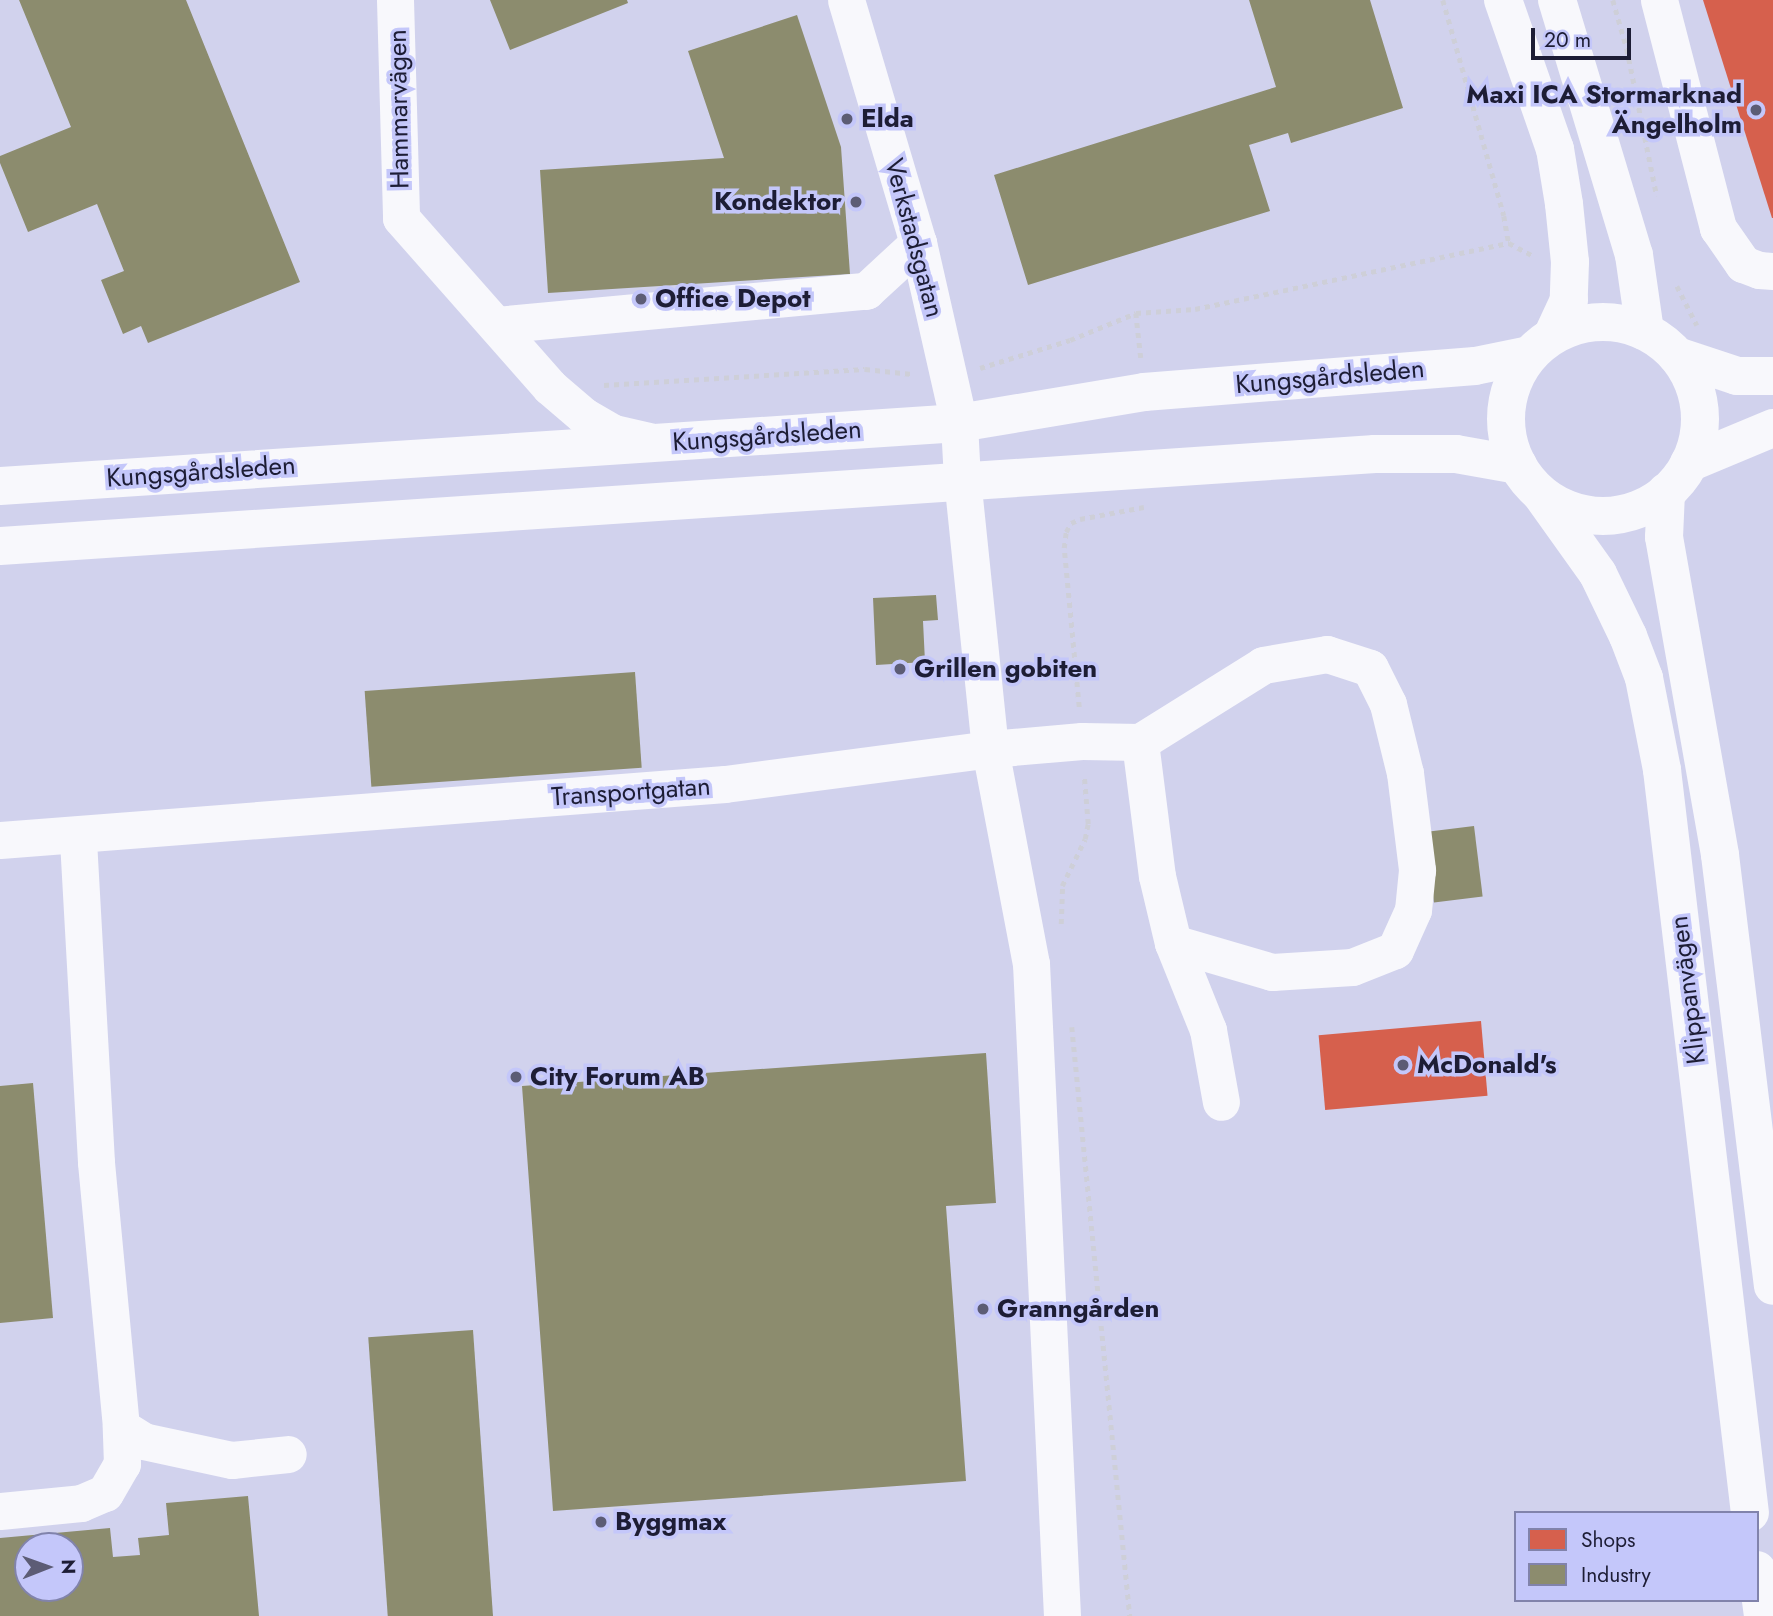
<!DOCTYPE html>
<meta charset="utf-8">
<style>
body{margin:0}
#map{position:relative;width:1773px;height:1616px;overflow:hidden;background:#d1d2ed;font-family:Jost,sans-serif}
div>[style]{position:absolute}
.shops>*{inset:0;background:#d6604d;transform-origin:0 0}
.industry>*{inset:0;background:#8c8c6e;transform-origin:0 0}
.path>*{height:4.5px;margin-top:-2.25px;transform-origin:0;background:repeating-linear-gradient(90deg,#cecfd8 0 5px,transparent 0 10px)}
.minor>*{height:37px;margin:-18.5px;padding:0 18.5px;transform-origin:18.5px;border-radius:18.5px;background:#f8f8fc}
.major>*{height:38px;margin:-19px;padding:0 19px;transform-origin:19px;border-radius:19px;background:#f8f8fc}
.major>.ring{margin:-19px;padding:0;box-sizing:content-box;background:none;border:38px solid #f8f8fc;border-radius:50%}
.dots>*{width:19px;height:19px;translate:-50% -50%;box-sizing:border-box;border:4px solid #c4c7fa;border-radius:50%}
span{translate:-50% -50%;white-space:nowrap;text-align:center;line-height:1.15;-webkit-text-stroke:7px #c4c7fa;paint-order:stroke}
.poi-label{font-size:26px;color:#1d1d35;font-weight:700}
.right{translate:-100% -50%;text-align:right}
.left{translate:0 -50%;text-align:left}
.street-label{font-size:26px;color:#1d1d35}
.legend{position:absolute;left:1514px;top:1511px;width:245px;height:91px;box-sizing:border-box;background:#c4c7fa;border:2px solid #8183ab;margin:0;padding:9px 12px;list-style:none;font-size:21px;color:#1d1d35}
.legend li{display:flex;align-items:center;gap:14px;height:35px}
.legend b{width:35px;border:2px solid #8183ab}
.north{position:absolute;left:14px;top:1532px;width:70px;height:70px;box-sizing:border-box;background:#c4c7fa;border:2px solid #8183ab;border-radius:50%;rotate:89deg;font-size:19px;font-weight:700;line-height:28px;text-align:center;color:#1d1d35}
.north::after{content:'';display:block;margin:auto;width:24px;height:32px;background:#5c5c75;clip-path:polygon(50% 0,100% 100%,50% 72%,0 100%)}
.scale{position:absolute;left:1531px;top:28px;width:100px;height:32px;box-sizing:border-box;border:4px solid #1d1d35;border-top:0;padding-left:9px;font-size:21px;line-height:24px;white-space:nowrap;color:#1d1d35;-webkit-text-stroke:5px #c4c7fa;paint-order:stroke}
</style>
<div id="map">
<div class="shops">
<div style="clip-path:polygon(1703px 0,1773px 0,1773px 218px,1772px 218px)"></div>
<div style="left:1481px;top:1021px;width:75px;height:163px;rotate:85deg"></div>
</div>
<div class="industry">
<div style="clip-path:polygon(19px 0,186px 0,300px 282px,148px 343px,141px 326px,123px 334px,101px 280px,124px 271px,97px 204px,28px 232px,0 163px,0 156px,71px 127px)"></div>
<div style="clip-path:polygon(490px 0,627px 0,628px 3px,510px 50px)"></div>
<div style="clip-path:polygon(1249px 0,1370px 0,1403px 108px,1291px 143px,1288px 133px,1249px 145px,1270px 211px,1028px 285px,994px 175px,1276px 87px)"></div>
<div style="clip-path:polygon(797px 15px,841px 147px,850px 274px,548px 293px,540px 170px,724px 158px,688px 51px)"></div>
<div style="clip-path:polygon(936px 595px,938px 620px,923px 621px,925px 662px,876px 665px,873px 598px)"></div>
<div style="left:635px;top:672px;width:96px;height:271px;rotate:86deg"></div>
<div style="left:1474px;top:826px;width:71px;height:49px;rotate:83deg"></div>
<div style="clip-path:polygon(986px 1053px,996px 1203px,946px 1206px,966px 1481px,553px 1511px,522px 1086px)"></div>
<div style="clip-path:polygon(33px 1083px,53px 1318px,0 1323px,0 1086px)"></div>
<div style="left:473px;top:1330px;width:287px;height:105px;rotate:86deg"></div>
<div style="clip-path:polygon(evenodd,248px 1496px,259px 1616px,0 1616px,0 1538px,110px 1528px,113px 1557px,140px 1555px,138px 1538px,169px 1535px,166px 1503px,248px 1496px,28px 1546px,70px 1546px,70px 1588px,28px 1588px,28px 1546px)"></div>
</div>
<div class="path">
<div style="left:1443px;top:0;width:224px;rotate:74.2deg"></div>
<div style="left:1504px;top:216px;width:27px;rotate:80deg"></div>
<div style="left:1509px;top:243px;width:27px;rotate:28deg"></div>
<div style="left:1613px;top:0;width:51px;rotate:74.1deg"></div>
<div style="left:1627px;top:49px;width:150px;rotate:78.5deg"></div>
<div style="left:1677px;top:286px;width:44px;rotate:62.9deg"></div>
<div style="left:1136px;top:313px;width:45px;rotate:83.7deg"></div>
<div style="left:980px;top:368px;width:94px;rotate:-17.3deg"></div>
<div style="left:1070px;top:340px;width:71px;rotate:-22.2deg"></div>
<div style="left:1136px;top:313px;width:59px;rotate:-3.9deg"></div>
<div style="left:1195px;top:309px;width:321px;rotate:-11.9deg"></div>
<div style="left:604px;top:385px;width:261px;rotate:-3.5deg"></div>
<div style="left:865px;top:369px;width:47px;rotate:6.1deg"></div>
<div style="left:1079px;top:707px;width:160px;rotate:-95.4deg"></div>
<div style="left:1064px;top:548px;width:16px;rotate:-83deg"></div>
<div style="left:1066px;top:532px;width:10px;rotate:-61deg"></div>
<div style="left:1071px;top:523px;width:10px;rotate:-24deg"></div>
<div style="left:1080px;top:519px;width:65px;rotate:-10.6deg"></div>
<div style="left:1061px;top:924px;width:38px;rotate:-88deg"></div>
<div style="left:1062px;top:886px;width:52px;rotate:-63.9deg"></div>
<div style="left:1085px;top:839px;width:15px;rotate:-79deg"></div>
<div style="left:1088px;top:824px;width:49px;rotate:-94.7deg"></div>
<div style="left:1072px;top:1027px;width:592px;rotate:84.38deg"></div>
</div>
<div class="minor">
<div style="left:395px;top:0;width:218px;rotate:88.4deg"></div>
<div style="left:401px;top:218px;width:225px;rotate:48.6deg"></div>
<div style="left:550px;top:387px;width:45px;rotate:40.5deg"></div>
<div style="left:584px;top:416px;width:34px;rotate:30deg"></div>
<div style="left:614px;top:433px;width:37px;rotate:13deg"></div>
<div style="left:1659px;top:0;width:236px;rotate:75.5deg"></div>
<div style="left:1718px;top:228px;width:44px;rotate:55.2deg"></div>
<div style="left:1743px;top:264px;width:17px;rotate:21deg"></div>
<div style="left:1759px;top:270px;width:14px;rotate:4deg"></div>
<div style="left:496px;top:325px;width:372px;rotate:-5.3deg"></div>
<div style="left:866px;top:291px;width:71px;rotate:-42.7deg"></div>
<div style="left:1140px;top:742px;width:145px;rotate:-32deg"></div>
<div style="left:1263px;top:665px;width:65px;rotate:-9.8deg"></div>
<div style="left:1327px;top:654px;width:45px;rotate:18deg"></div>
<div style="left:1370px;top:668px;width:40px;rotate:63.4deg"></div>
<div style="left:1388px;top:704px;width:71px;rotate:76.2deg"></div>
<div style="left:1405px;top:773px;width:98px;rotate:82.9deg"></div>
<div style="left:1417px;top:870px;width:40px;rotate:95.7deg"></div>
<div style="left:1413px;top:910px;width:44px;rotate:114.2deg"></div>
<div style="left:1395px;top:950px;width:46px;rotate:158.4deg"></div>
<div style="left:1352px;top:967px;width:80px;rotate:176.4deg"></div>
<div style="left:1272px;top:972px;width:103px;rotate:-163.7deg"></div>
<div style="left:0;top:840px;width:727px;rotate:-4.42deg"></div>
<div style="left:725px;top:784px;width:267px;rotate:-7.5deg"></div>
<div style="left:990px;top:749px;width:271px;rotate:-95.9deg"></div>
<div style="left:962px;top:479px;width:56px;rotate:-93.1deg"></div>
<div style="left:959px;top:423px;width:185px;rotate:-102.8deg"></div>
<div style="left:918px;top:243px;width:253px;rotate:-106.5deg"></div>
<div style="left:121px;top:1427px;width:26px;rotate:32deg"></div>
<div style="left:143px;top:1441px;width:91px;rotate:12.1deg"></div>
<div style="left:232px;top:1460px;width:56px;rotate:-6.1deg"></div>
<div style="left:0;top:1511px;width:81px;rotate:-5.6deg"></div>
<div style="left:81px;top:1503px;width:26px;rotate:-23deg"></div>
<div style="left:105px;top:1493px;width:34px;rotate:-60deg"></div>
<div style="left:122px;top:1464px;width:37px;rotate:-92deg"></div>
<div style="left:121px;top:1427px;width:266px;rotate:-95.4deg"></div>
<div style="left:96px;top:1162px;width:327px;rotate:-93.2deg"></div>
<div style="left:1062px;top:1616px;width:653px;rotate:-92.72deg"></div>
<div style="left:1031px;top:964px;width:219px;rotate:-100.8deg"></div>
<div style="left:990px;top:749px;width:92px;rotate:-5deg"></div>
<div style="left:1082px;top:741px;width:58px;rotate:1deg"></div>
<div style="left:1140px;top:742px;width:135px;rotate:82.8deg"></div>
<div style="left:1157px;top:876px;width:69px;rotate:76.6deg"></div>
<div style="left:1173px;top:943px;width:94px;rotate:68.1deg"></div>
<div style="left:1208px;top:1030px;width:73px;rotate:79.8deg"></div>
</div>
<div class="major">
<div style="left:1503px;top:0;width:158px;rotate:70.8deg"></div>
<div style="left:1555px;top:149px;width:56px;rotate:80.7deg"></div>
<div style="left:1564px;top:204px;width:58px;rotate:84.1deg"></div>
<div style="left:1570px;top:262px;width:38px;rotate:92deg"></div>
<div style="left:1569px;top:300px;width:38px;rotate:115deg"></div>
<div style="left:1557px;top:0;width:266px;rotate:73.2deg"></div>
<div style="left:1634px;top:255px;width:77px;rotate:81.8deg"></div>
<div class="ring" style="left:1506px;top:322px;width:156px;height:156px"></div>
<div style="left:1677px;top:356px;width:63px;rotate:18.4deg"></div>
<div style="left:1737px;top:376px;width:36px"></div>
<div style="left:1689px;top:463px;width:91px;rotate:-22.6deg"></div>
<div style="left:0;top:486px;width:961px;rotate:-3.76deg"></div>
<div style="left:959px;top:423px;width:188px;rotate:-9.5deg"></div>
<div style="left:1144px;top:392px;width:332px;rotate:-4.5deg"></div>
<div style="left:1475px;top:366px;width:55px;rotate:-11.5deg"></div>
<div style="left:1666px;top:492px;width:45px;rotate:92.5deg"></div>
<div style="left:1664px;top:537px;width:323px;rotate:80deg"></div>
<div style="left:1720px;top:855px;width:434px;rotate:83deg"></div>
<div style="left:1541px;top:494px;width:98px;rotate:54.5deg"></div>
<div style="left:1598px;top:574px;width:69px;rotate:64.2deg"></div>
<div style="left:1628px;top:636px;width:45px;rotate:69.1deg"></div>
<div style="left:1644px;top:678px;width:94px;rotate:78.9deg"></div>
<div style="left:1662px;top:770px;width:748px;rotate:83.25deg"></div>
<div style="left:0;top:546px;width:1378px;rotate:-3.83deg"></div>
<div style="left:1375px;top:454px;width:81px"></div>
<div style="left:1456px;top:454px;width:63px;rotate:10.1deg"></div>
<div style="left:1757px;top:1570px;width:46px;rotate:82.6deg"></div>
</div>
<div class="dots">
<div style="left:1756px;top:110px;background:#5c5c75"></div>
<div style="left:847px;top:119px;background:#5c5c75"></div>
<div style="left:856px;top:202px;background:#5c5c75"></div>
<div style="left:641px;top:299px;background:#5c5c75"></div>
<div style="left:900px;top:669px;background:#5c5c75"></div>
<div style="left:1403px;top:1065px;background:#5c5c75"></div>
<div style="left:516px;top:1077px;background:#5c5c75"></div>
<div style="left:983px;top:1309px;background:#5c5c75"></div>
<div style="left:601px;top:1522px;background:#5c5c75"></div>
</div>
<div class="poi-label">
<span class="right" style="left:1742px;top:110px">Maxi ICA Stormarknad<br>Ängelholm</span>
<span class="left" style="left:861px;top:119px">Elda</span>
<span class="right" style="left:842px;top:202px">Kondektor</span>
<span class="left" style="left:655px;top:299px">Office Depot</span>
<span class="left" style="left:914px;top:669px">Grillen gobiten</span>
<span class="left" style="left:1417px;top:1065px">McDonald's</span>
<span class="left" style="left:530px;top:1077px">City Forum AB</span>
<span class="left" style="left:997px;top:1309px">Granngården</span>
<span class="left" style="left:615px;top:1522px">Byggmax</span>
</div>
<div class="street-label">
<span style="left:399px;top:109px;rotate:-91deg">Hammarvägen</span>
<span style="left:914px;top:238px;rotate:75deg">Verkstadsgatan</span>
<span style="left:1330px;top:377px;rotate:-5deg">Kungsgårdsleden</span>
<span style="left:767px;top:436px;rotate:-4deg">Kungsgårdsleden</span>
<span style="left:201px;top:472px;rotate:-4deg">Kungsgårdsleden</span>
<span style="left:631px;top:792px;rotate:-4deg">Transportgatan</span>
<span style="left:1688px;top:990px;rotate:-97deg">Klippanvägen</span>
</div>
<ul class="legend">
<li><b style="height:19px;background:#d6604d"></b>Shops</li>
<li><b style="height:19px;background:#8c8c6e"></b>Industry</li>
</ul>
<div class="north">N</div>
<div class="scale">20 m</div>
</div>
